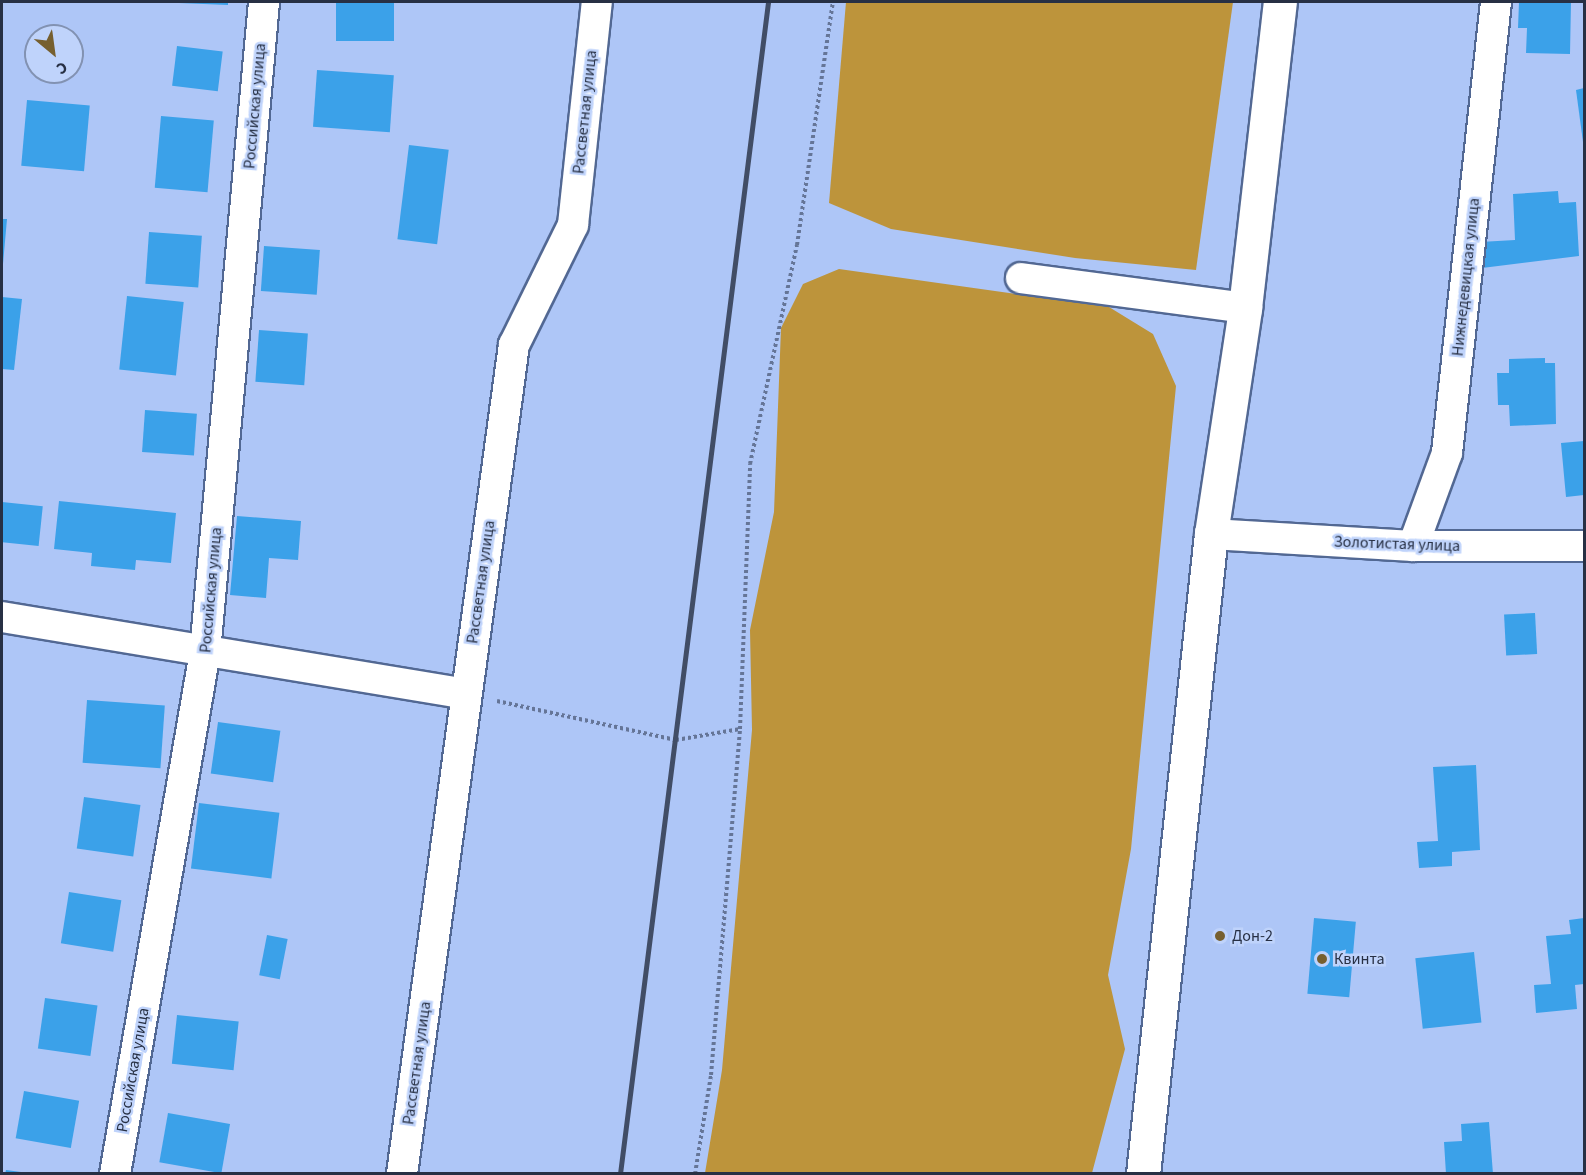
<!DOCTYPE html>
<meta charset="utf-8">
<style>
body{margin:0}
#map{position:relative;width:1586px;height:1175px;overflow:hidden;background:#aec6f7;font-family:"Source Sans 3",sans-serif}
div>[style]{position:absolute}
.green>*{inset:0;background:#bd943b}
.building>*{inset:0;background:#3ba1e9;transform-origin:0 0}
.path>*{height:4px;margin-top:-2px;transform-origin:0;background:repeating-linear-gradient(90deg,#657597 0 3px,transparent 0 6px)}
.roads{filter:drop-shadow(2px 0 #526893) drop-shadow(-2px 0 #526893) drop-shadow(0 2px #526893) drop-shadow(0 -2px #526893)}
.minor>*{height:30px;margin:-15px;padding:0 15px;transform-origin:15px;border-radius:15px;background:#fff}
.tertiary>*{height:33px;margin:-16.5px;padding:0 16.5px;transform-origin:16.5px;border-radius:16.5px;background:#fff}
.rail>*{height:4.5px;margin:-2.25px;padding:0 2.25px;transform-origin:2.25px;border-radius:2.25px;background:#414d66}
.dots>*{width:16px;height:16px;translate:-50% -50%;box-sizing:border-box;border:3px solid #bfd3fb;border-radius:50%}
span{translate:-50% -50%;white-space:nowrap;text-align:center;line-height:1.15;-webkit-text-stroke:5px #bfd3fb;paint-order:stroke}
.street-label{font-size:16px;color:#273044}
.poi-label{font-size:16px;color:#273044}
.left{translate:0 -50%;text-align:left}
.frame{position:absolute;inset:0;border:3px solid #273044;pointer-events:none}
.north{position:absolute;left:24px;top:24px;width:60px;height:60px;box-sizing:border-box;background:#bfd3fb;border:2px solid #8292b2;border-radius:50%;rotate:151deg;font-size:16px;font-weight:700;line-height:24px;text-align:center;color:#273044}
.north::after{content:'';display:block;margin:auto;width:21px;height:27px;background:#765f2f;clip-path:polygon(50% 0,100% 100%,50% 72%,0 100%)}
</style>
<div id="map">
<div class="green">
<div style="clip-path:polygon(846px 2px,1233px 2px,1196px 270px,1075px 258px,891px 229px,829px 203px)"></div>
<div style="clip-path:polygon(839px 269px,1109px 307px,1153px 334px,1176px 386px,1131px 849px,1108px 975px,1125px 1049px,1092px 1173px,705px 1173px,722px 1070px,752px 730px,750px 630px,774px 512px,781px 328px,803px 284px)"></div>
</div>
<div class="building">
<div style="clip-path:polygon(179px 2px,228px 2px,228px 5px,179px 3px)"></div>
<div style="left:336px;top:2px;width:58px;height:39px"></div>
<div style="clip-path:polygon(1519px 2px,1571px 2px,1570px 54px,1526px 53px,1527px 28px,1518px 28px)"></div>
<div style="left:177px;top:46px;width:46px;height:40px;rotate:7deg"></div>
<div style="left:317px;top:70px;width:77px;height:57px;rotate:4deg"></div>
<div style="clip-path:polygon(1584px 88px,1584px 142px,1583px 142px,1576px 90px)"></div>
<div style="left:27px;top:100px;width:63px;height:66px;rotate:5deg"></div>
<div style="left:161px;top:116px;width:53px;height:72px;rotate:5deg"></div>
<div style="left:409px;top:145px;width:40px;height:95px;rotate:7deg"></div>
<div style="clip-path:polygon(1558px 191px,1559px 203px,1576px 202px,1579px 256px,1482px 268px,1480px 242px,1515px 240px,1513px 194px)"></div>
<div style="clip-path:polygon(2px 219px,7px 219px,3px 264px,2px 264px)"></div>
<div style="left:149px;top:232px;width:53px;height:52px;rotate:4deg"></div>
<div style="left:264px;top:246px;width:56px;height:45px;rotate:4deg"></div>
<div style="left:127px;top:296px;width:57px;height:74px;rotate:6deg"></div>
<div style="clip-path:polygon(2px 297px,22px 299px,14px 370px,2px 369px)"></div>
<div style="left:259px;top:330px;width:49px;height:52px;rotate:4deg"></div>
<div style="clip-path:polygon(1545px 358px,1545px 363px,1555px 363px,1556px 424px,1510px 426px,1509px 405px,1498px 405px,1497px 373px,1509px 373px,1509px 359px)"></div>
<div style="left:145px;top:410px;width:52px;height:42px;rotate:4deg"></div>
<div style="clip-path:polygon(1584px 441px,1584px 495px,1566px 497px,1561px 443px)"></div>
<div style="clip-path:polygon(59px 501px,176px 513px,171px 563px,136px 560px,135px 570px,91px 566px,92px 553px,54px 549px)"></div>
<div style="left:2px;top:502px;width:41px;height:40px;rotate:6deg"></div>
<div style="clip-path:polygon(237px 516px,301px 521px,298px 560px,269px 558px,266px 598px,230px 595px)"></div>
<div style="left:1535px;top:613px;width:41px;height:31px;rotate:87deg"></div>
<div style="left:87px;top:700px;width:78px;height:63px;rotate:4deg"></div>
<div style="left:218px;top:722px;width:63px;height:52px;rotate:8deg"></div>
<div style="clip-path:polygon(1476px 765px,1480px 850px,1452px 852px,1452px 866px,1419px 868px,1417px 842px,1438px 841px,1433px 767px)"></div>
<div style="left:84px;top:797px;width:57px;height:52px;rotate:8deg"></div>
<div style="left:199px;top:803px;width:81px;height:66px;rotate:7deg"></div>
<div style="left:69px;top:892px;width:53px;height:52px;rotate:9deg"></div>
<div style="left:1314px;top:918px;width:42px;height:76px;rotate:5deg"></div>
<div style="clip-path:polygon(1584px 918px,1584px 984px,1575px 985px,1577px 1009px,1536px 1013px,1534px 985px,1551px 984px,1546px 936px,1571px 934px,1569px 920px)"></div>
<div style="left:267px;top:935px;width:21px;height:41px;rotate:11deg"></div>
<div style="left:1474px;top:952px;width:71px;height:59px;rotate:84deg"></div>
<div style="left:45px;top:998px;width:53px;height:51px;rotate:8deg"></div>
<div style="left:177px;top:1015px;width:62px;height:49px;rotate:6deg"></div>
<div style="left:24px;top:1091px;width:56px;height:48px;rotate:10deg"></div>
<div style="left:168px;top:1113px;width:63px;height:50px;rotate:10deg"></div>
<div style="clip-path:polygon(1489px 1122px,1493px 1174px,1446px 1174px,1444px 1142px,1462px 1141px,1461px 1124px)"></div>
<div style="clip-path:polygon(6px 1170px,21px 1172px,21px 1174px,5px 1174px)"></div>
</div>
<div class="path">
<div style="left:497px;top:701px;width:183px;rotate:12.3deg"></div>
<div style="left:676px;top:740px;width:65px;rotate:-9.8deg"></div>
<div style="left:695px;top:1174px;width:100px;rotate:-80.8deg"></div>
<div style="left:711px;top:1075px;width:347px;rotate:-85.2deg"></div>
<div style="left:740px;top:729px;width:265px;rotate:-87.8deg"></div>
<div style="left:750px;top:464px;width:224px;rotate:-77.9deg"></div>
<div style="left:797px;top:245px;width:246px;rotate:-81.6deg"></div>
</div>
<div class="roads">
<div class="minor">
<div style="left:1021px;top:278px;width:226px;rotate:7.6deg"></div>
<div style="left:1211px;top:534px;width:202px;rotate:3.4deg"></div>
<div style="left:1413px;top:546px;width:171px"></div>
<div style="left:1413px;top:546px;width:99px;rotate:-69.9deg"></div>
<div style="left:1447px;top:453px;width:454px;rotate:-83.8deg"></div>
<div style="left:2px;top:617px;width:470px;rotate:9.4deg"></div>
<div style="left:115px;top:1174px;width:530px;rotate:-80.22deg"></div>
<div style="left:205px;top:652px;width:653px;rotate:-84.81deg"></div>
<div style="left:402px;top:1174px;width:837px;rotate:-82.31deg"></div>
<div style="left:514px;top:345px;width:134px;rotate:-63.8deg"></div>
<div style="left:573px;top:225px;width:224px;rotate:-83.9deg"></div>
</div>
<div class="tertiary">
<div style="left:1143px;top:1174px;width:644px;rotate:-83.94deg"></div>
<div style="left:1211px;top:534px;width:229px;rotate:-81.4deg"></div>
<div style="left:1245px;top:308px;width:308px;rotate:-83.5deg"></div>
</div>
</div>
<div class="rail">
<div style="left:620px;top:1174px;width:1181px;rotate:-82.8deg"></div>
</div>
<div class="dots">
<div style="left:1220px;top:936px;background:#765f2f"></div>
<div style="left:1322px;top:959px;background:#765f2f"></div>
</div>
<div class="street-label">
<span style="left:255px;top:106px;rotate:-85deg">Российская улица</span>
<span style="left:585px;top:112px;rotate:-84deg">Рассветная улица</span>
<span style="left:1466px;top:277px;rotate:-84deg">Нижнедевицкая улица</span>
<span style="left:1397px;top:544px;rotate:2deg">Золотистая улица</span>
<span style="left:481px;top:582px;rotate:-82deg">Рассветная улица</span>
<span style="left:211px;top:590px;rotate:-85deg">Российская улица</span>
<span style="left:417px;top:1063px;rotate:-82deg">Рассветная улица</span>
<span style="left:133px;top:1070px;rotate:-80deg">Российская улица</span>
</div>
<div class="poi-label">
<span class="left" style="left:1232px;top:936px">Дон-2</span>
<span class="left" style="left:1334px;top:959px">Квинта</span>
</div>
<div class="frame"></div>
<div class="north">С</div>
</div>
